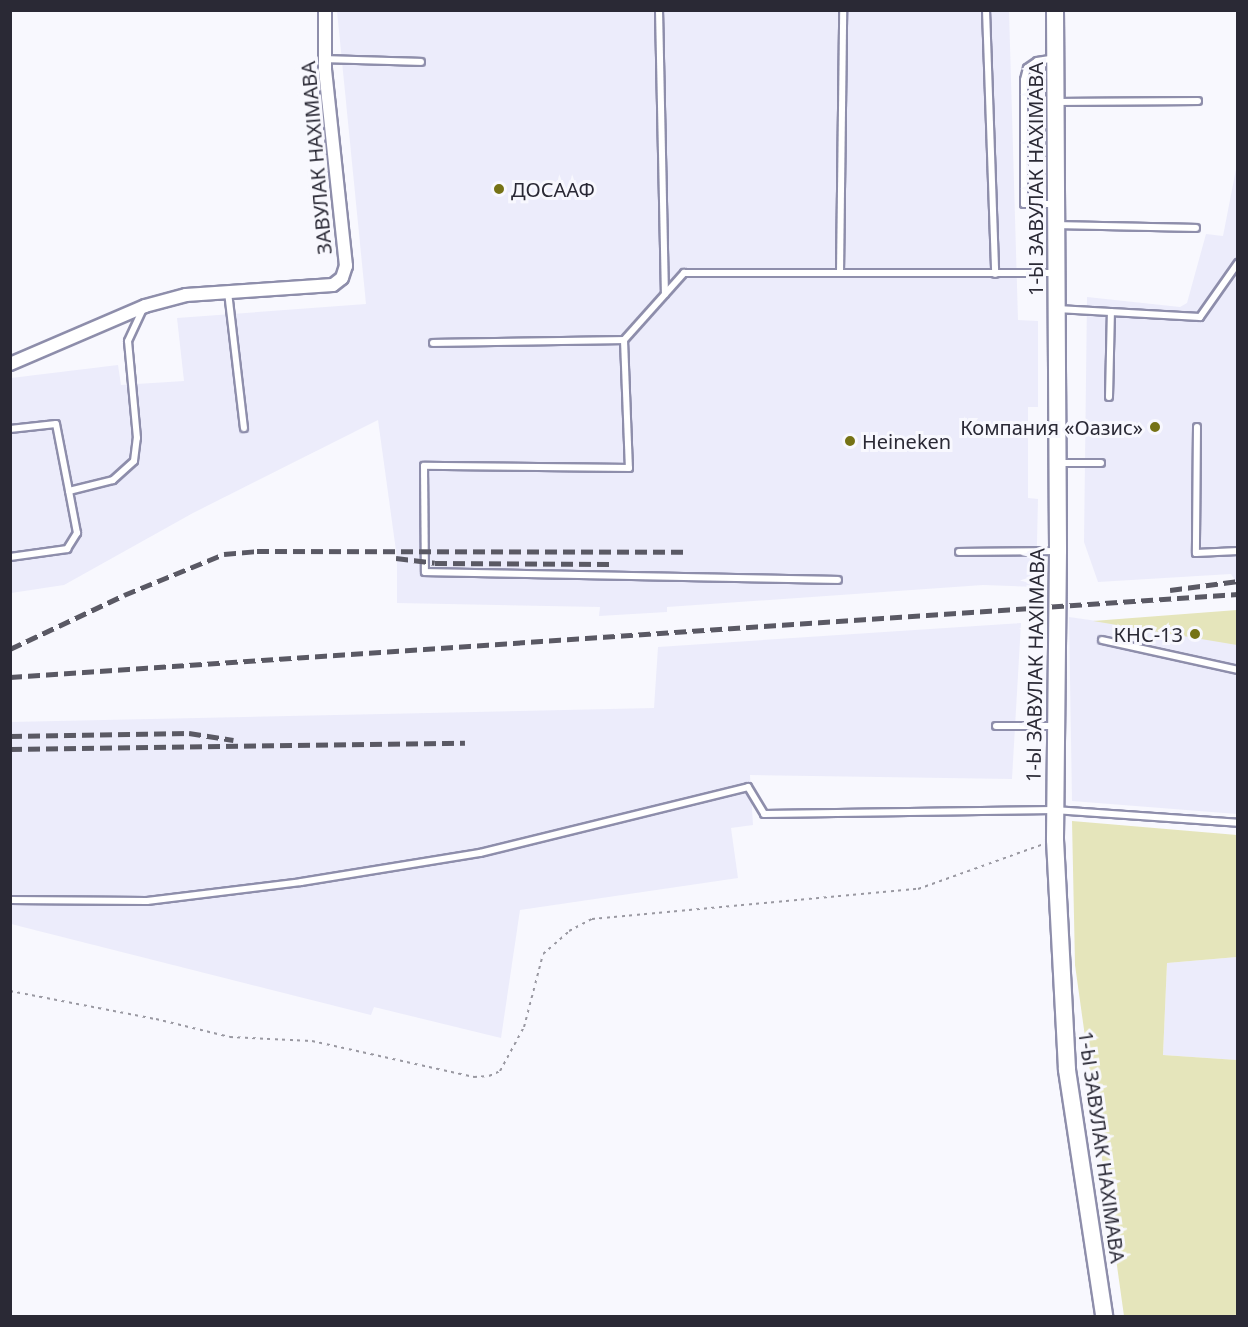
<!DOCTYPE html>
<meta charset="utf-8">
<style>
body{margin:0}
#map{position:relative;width:1248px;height:1327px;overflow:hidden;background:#f8f8fe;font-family:"Noto Sans",sans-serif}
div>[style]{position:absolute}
.built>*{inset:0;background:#ececfb}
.green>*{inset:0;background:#e5e5bb}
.path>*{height:2px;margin-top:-1px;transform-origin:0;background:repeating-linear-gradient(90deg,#9a99a2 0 3px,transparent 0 7.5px)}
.roads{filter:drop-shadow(2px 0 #8e8eab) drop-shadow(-2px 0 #8e8eab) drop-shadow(0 2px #8e8eab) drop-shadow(0 -2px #8e8eab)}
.lane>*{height:6px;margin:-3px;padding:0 3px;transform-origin:3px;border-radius:3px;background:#fff}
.street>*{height:12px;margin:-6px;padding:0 6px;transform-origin:6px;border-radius:6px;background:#fff}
.secondary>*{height:16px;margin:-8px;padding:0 8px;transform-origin:8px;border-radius:8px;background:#fff}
.rail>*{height:4.5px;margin-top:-2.25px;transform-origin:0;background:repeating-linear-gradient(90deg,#5a5964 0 12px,transparent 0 18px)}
.dots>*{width:16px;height:16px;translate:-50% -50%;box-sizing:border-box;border:3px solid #f8f8fe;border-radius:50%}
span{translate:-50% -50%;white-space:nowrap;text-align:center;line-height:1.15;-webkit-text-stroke:6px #f8f8fe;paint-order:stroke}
.street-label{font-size:20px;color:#2a2935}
.poi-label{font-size:20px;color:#2a2935}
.left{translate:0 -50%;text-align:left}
.right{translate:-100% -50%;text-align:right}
.frame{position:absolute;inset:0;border:12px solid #2a2935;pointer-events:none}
</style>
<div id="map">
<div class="built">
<div style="clip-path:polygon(337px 11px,1009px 11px,1018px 320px,1038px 321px,1038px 407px,1028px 407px,1028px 498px,1038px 499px,1036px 587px,983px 585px,667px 607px,667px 612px,599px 616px,600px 607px,397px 603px,397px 558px,378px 420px,193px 513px,64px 585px,11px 593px,11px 378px,118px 365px,121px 385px,184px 381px,177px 318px,366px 304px)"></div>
<div style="clip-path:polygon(1237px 164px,1237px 584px,1231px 574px,1098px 582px,1084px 542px,1087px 297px,1180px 307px,1187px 303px,1206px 234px,1223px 236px)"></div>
<div style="clip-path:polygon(1069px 617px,1237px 641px,1237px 814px,1072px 801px)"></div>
<div style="clip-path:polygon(1021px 623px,1012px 779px,750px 775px,753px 825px,731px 828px,738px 878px,520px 910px,501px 1038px,374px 1007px,371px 1015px,11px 924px,10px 722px,654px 708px,658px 647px)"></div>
<div style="clip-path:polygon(1237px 957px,1237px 1060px,1163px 1055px,1167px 963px)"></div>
</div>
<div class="green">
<div style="clip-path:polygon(1237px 610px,1237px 645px,1093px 621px)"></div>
<div style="clip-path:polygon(1072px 821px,1237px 835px,1237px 957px,1167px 963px,1163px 1055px,1237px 1060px,1237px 1316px,1124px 1316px,1075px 965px)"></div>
</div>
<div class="path">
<div style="left:10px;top:991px;width:149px;rotate:10.9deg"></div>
<div style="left:156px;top:1019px;width:76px;rotate:13.7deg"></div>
<div style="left:230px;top:1037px;width:82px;rotate:2.8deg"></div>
<div style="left:312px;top:1041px;width:166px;rotate:12.5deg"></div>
<div style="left:474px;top:1077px;width:15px;rotate:-4deg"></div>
<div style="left:489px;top:1076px;width:12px;rotate:-24deg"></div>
<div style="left:500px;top:1071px;width:50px;rotate:-61.4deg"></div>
<div style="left:524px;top:1027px;width:75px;rotate:-75.4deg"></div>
<div style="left:543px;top:954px;width:35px;rotate:-41deg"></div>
<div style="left:569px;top:931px;width:26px;rotate:-28deg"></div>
<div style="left:592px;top:919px;width:327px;rotate:-5.3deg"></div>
<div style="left:918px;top:889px;width:131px;rotate:-19.7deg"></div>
</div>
<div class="roads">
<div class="lane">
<div style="left:659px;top:10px;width:284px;rotate:88.8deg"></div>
<div style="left:986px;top:10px;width:264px;rotate:88deg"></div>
<div style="left:325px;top:59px;width:96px;rotate:1.8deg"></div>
<div style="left:1056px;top:102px;width:142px;rotate:-0.4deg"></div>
<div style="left:1054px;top:204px;width:30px;rotate:180deg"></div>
<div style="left:1024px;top:204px;width:124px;rotate:-90deg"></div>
<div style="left:1024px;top:80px;width:12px;rotate:-76deg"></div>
<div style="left:1027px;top:68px;width:12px;rotate:-35deg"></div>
<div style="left:1037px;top:61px;width:18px;rotate:-9deg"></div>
<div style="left:1057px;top:225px;width:139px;rotate:1.2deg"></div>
<div style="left:840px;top:273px;width:263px;rotate:-89.3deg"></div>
<div style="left:228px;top:292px;width:137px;rotate:83.3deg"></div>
<div style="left:1057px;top:309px;width:143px;rotate:3.2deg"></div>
<div style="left:1200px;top:317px;width:66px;rotate:-54.9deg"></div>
<div style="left:624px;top:340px;width:128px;rotate:87.8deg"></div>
<div style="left:629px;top:468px;width:205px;rotate:-179.4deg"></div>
<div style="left:424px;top:466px;width:106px;rotate:89.5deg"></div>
<div style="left:425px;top:572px;width:413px;rotate:1.1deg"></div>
<div style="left:433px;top:343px;width:191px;rotate:-0.9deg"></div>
<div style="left:624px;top:340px;width:90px;rotate:-48.2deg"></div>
<div style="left:684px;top:273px;width:372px"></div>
<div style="left:1109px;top:397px;width:85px;rotate:-88.7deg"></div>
<div style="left:1197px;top:427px;width:126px;rotate:90.5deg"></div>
<div style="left:1196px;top:553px;width:42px;rotate:-2.7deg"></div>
<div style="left:10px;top:429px;width:46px;rotate:-6.2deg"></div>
<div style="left:56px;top:424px;width:68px;rotate:79deg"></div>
<div style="left:69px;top:491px;width:45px;rotate:-14deg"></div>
<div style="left:113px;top:480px;width:28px;rotate:-42deg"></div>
<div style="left:134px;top:461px;width:23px;rotate:-83deg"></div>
<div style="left:137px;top:438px;width:97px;rotate:-95.3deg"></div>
<div style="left:128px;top:341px;width:35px;rotate:-65deg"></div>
<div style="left:1059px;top:463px;width:42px"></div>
<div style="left:959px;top:552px;width:98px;rotate:-0.6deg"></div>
<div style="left:10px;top:557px;width:58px;rotate:-8deg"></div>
<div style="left:67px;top:549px;width:19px;rotate:-58deg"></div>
<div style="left:77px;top:533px;width:43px;rotate:-100.8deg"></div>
<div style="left:1102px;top:640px;width:139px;rotate:12.4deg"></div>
<div style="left:996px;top:726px;width:58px"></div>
<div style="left:10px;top:900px;width:137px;rotate:0.4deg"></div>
<div style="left:147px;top:901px;width:155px;rotate:-7deg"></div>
<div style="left:301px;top:882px;width:181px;rotate:-9.2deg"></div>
<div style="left:480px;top:853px;width:276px;rotate:-13.8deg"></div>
<div style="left:748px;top:787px;width:31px;rotate:59deg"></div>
<div style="left:764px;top:814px;width:290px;rotate:-0.8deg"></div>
<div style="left:1054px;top:810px;width:184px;rotate:4deg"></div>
</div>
<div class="street">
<div style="left:10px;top:364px;width:147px;rotate:-23.2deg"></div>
<div style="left:145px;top:306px;width:42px;rotate:-15deg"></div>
<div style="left:186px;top:295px;width:147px;rotate:-3.9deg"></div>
<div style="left:333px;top:285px;width:11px;rotate:-38deg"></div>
<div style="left:342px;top:278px;width:13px;rotate:-72deg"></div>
<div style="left:346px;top:266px;width:199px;rotate:-96.1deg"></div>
<div style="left:325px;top:68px;width:58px;rotate:-90deg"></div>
</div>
<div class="secondary">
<div style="left:1055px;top:10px;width:541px;rotate:89.68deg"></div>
<div style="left:1058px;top:551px;width:289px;rotate:90.6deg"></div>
<div style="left:1055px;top:840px;width:230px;rotate:87deg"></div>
<div style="left:1067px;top:1070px;width:249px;rotate:81.4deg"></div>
</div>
</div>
<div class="rail">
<div style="left:396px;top:558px;width:39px;rotate:7deg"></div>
<div style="left:435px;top:563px;width:175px;rotate:0.3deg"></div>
<div style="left:1170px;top:590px;width:69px;rotate:-7.5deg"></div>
<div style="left:10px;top:649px;width:126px;rotate:-25.3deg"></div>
<div style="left:124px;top:595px;width:108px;rotate:-22.3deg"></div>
<div style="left:224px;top:554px;width:33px;rotate:-5deg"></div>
<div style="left:257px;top:551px;width:427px;rotate:0.1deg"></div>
<div style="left:10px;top:677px;width:1231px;rotate:-3.87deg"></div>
<div style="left:10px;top:736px;width:179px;rotate:-1deg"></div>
<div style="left:189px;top:733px;width:45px;rotate:9deg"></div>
<div style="left:10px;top:749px;width:455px;rotate:-0.8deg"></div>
</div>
<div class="dots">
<div style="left:499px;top:189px;background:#757215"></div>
<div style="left:1155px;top:427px;background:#757215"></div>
<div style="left:850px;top:441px;background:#757215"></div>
<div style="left:1195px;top:634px;background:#757215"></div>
</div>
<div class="street-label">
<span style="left:316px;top:158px;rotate:-95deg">ЗАВУЛАК НАХІМАВА</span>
<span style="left:1035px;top:179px;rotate:-90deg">1-Ы ЗАВУЛАК НАХІМАВА</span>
<span style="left:1035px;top:665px;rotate:-89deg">1-Ы ЗАВУЛАК НАХІМАВА</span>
<span style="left:1102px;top:1147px;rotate:82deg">1-Ы ЗАВУЛАК НАХІМАВА</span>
</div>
<div class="poi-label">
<span class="left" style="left:511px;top:189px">ДОСААФ</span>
<span class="right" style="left:1143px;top:427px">Компания «Оазис»</span>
<span class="left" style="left:862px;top:441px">Heineken</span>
<span class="right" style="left:1183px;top:634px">КНС-13</span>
</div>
<div class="frame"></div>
</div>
